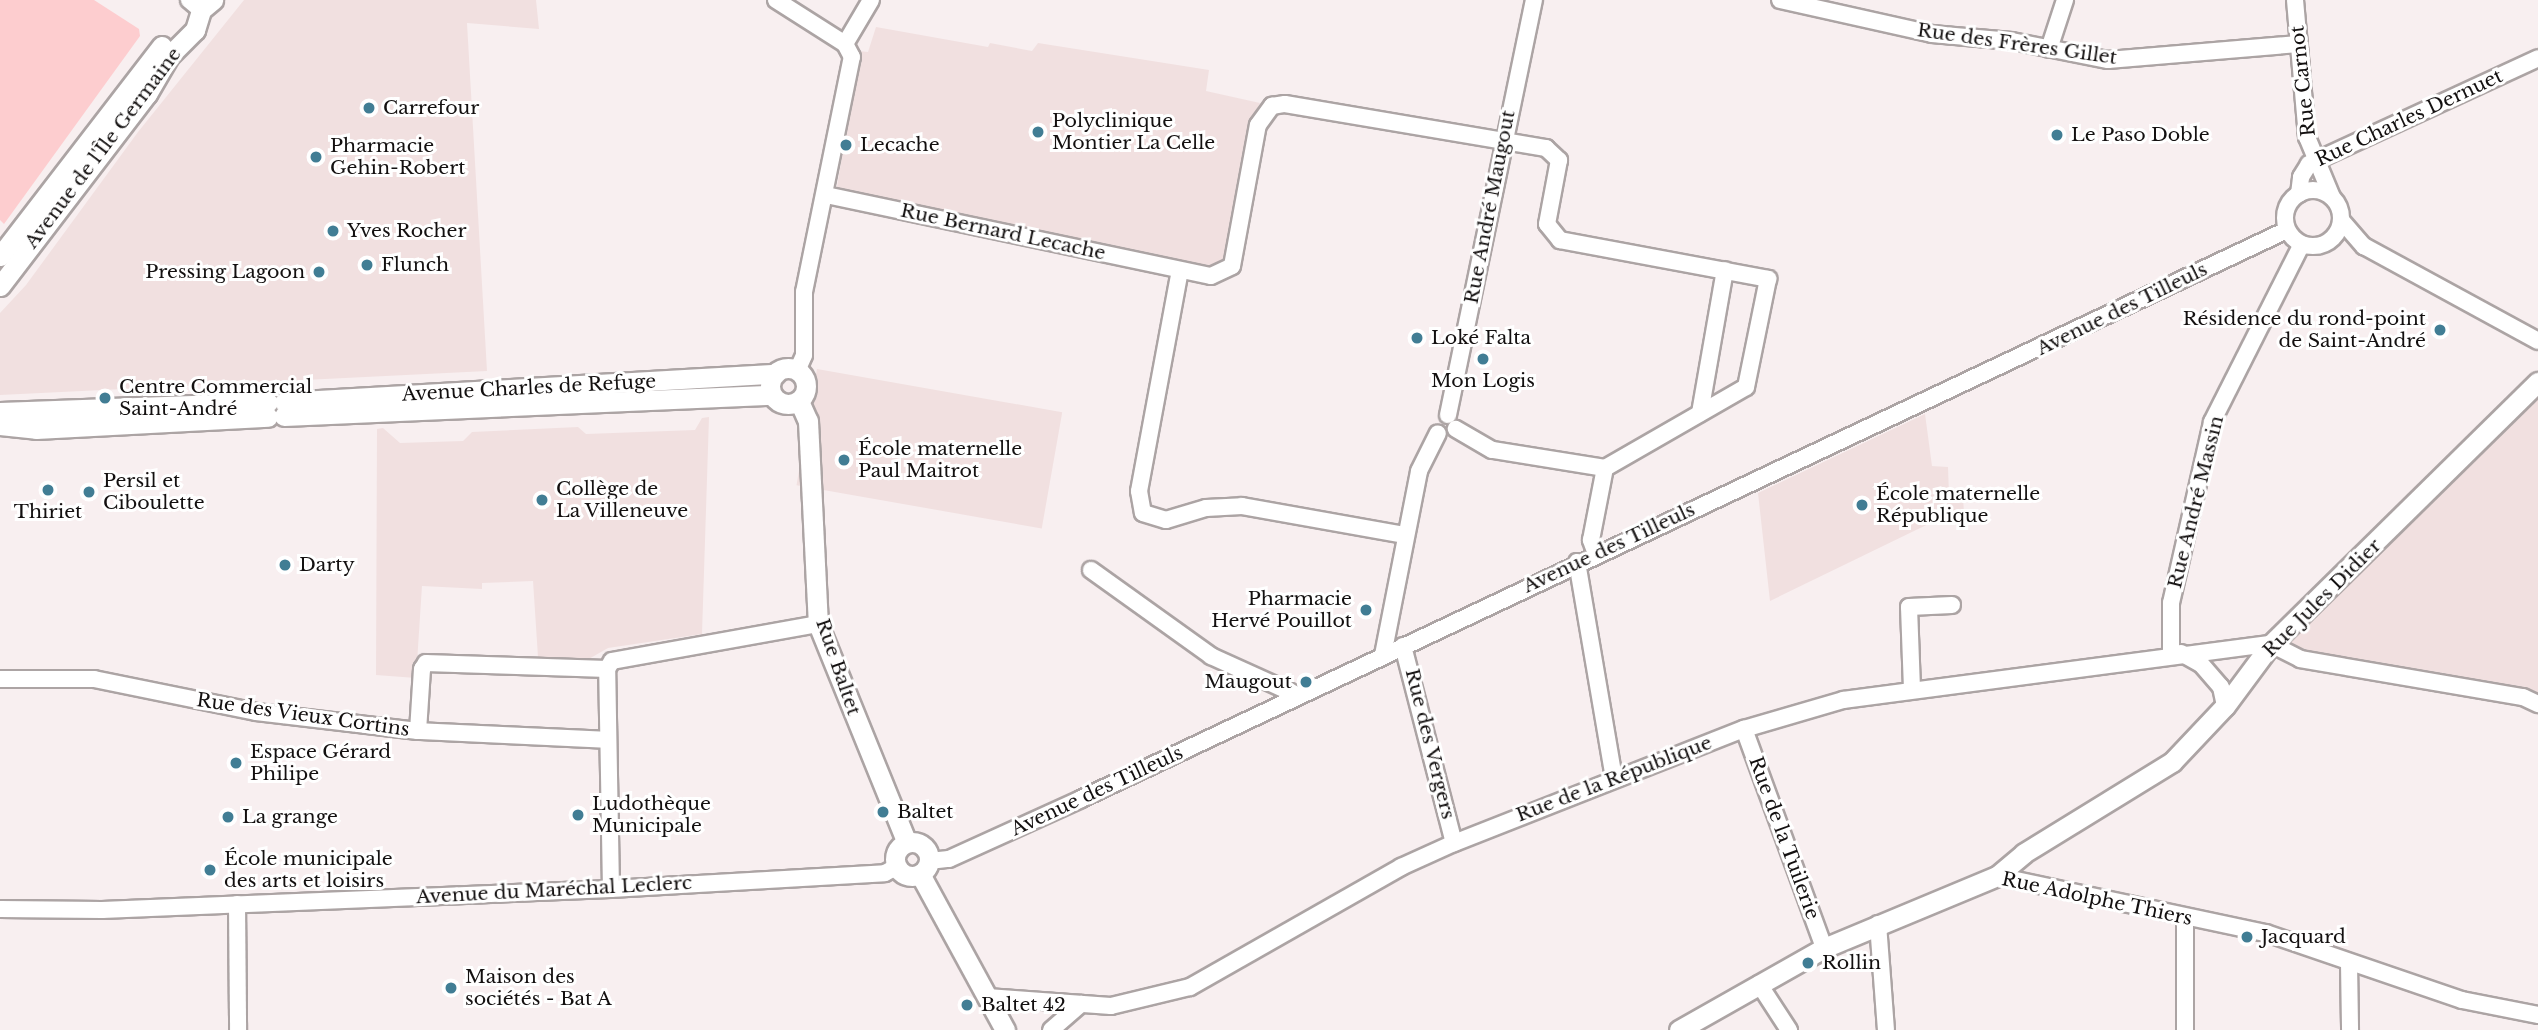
<!DOCTYPE html>
<meta charset="utf-8">
<style>
body{margin:0}
#map{position:relative;width:2538px;height:1030px;overflow:hidden;background:#f8eff0;font-family:"Libre Baskerville",serif}
div>[style]{position:absolute}
.built>*{inset:0;background:#f1e0e0;transform-origin:0 0}
.green>*{inset:0;background:#fdcdcf}
.roads{filter:drop-shadow(2px 0 #aca4a4) drop-shadow(-2px 0 #aca4a4) drop-shadow(0 2px #aca4a4) drop-shadow(0 -2px #aca4a4)}
.minor>*{height:16px;margin:-8px;padding:0 8px;transform-origin:8px;border-radius:8px;background:#fff}
.minor>.ring{margin:-8px;padding:0;box-sizing:content-box;background:none;border:16px solid #fff;border-radius:50%}
.tertiary>*{height:19px;margin:-9.5px;padding:0 9.5px;transform-origin:9.5px;border-radius:9.5px;background:#fff}
.tertiary>.ring{margin:-9.5px;padding:0;box-sizing:content-box;background:none;border:19px solid #fff;border-radius:50%}
.dots>*{width:19px;height:19px;translate:-50% -50%;box-sizing:border-box;border:4px solid #fff;border-radius:50%}
span{translate:-50% -50%;white-space:nowrap;text-align:center;line-height:1.15;-webkit-text-stroke:6px #fff;paint-order:stroke}
.street-label{font-size:19px;color:#131010}
.poi-label{font-size:19px;color:#131010}
.left{translate:0 -50%;text-align:left}
.right{translate:-100% -50%;text-align:right}
</style>
<div id="map">
<div class="built">
<div style="clip-path:polygon(244px 0,536px 0,539px 29px,467px 23px,487px 371px,0 395px,0 313px,26px 285px,138px 132px)"></div>
<div style="clip-path:polygon(876px 27px,988px 47px,990px 43px,1032px 51px,1038px 43px,1209px 70px,1206px 91px,1260px 103px,1253px 118px,1231px 253px,1222px 267px,1160px 258px,837px 187px,859px 51px,868px 52px)"></div>
<div style="left:817px;top:369px;width:249px;height:118px;rotate:10deg"></div>
<div style="clip-path:polygon(2538px 389px,2538px 697px,2268px 652px)"></div>
<div style="clip-path:polygon(1925px 414px,1932px 466px,1948px 467px,1949px 495px,1963px 496px,1964px 514px,1949px 514px,1770px 601px,1758px 493px)"></div>
<div style="clip-path:polygon(709px 417px,702px 634px,608px 648px,587px 660px,538px 657px,533px 581px,482px 583px,482px 589px,422px 586px,416px 678px,376px 675px,377px 429px,383px 428px,400px 443px,463px 441px,472px 432px,578px 427px,586px 434px,695px 430px,702px 418px)"></div>
</div>
<div class="green">
<div style="clip-path:polygon(0 0,94px 0,139px 29px,140px 36px,4px 224px,0 220px)"></div>
</div>
<div class="roads">
<div class="minor">
<div style="left:189px;top:0;width:16px;rotate:40deg"></div>
<div style="left:776px;top:0;width:82px;rotate:32.5deg"></div>
<div style="left:1780px;top:0;width:156px;rotate:12.6deg"></div>
<div style="left:1932px;top:34px;width:80px;rotate:5deg"></div>
<div style="left:2012px;top:41px;width:98px;rotate:11.2deg"></div>
<div style="left:2108px;top:60px;width:191px;rotate:-4.8deg"></div>
<div style="left:2295px;top:0;width:138px;rotate:85deg"></div>
<div style="left:2307px;top:137px;width:65px;rotate:67.4deg"></div>
<div style="left:845px;top:44px;width:51px;rotate:-59.4deg"></div>
<div style="left:2049px;top:49px;width:52px;rotate:-71.9deg"></div>
<div class="ring" style="left:2285px;top:190px;width:40px;height:40px"></div>
<div style="left:2299px;top:194px;width:17px;rotate:-83deg"></div>
<div style="left:2301px;top:177px;width:15px;rotate:-58deg"></div>
<div style="left:2309px;top:164px;width:252px;rotate:-24.8deg"></div>
<div style="left:826px;top:195px;width:393px;rotate:11.9deg"></div>
<div style="left:1211px;top:276px;width:23px;rotate:-25deg"></div>
<div style="left:1232px;top:266px;width:143px;rotate:-79.6deg"></div>
<div style="left:1258px;top:125px;width:24px;rotate:-54deg"></div>
<div style="left:1272px;top:106px;width:13px;rotate:-9deg"></div>
<div style="left:1285px;top:104px;width:265px;rotate:9.6deg"></div>
<div style="left:1546px;top:148px;width:18px;rotate:43deg"></div>
<div style="left:1559px;top:160px;width:65px;rotate:100.6deg"></div>
<div style="left:1547px;top:224px;width:21px;rotate:51deg"></div>
<div style="left:1560px;top:240px;width:212px;rotate:10.6deg"></div>
<div style="left:1768px;top:279px;width:110px;rotate:101.5deg"></div>
<div style="left:1746px;top:387px;width:163px;rotate:150.1deg"></div>
<div style="left:1605px;top:468px;width:114px;rotate:-170.9deg"></div>
<div style="left:1492px;top:450px;width:42px;rotate:-149.7deg"></div>
<div style="left:2341px;top:220px;width:35px;rotate:49deg"></div>
<div style="left:2364px;top:246px;width:198px;rotate:28.6deg"></div>
<div style="left:1180px;top:270px;width:225px;rotate:100.5deg"></div>
<div style="left:1139px;top:491px;width:22px;rotate:80deg"></div>
<div style="left:1143px;top:513px;width:24px;rotate:17deg"></div>
<div style="left:1166px;top:520px;width:42px;rotate:-16.7deg"></div>
<div style="left:1206px;top:508px;width:36px;rotate:-3deg"></div>
<div style="left:1242px;top:506px;width:165px;rotate:10.1deg"></div>
<div style="left:797px;top:371px;width:17px;rotate:-66deg"></div>
<div style="left:804px;top:355px;width:63px;rotate:-90deg"></div>
<div style="left:804px;top:292px;width:240px;rotate:-78.5deg"></div>
<div style="left:852px;top:57px;width:15px;rotate:-118deg"></div>
<div style="left:1700px;top:413px;width:145px;rotate:-80.1deg"></div>
<div style="left:1448px;top:415px;width:424px;rotate:-78.3deg"></div>
<div style="left:1596px;top:554px;width:15px;rotate:-110deg"></div>
<div style="left:1591px;top:540px;width:73px;rotate:-79deg"></div>
<div style="left:1577px;top:562px;width:219px;rotate:80.3deg"></div>
<div style="left:1091px;top:570px;width:148px;rotate:35.6deg"></div>
<div style="left:1211px;top:656px;width:94px;rotate:24.4deg"></div>
<div style="left:1403px;top:646px;width:203px;rotate:75.5deg"></div>
<div style="left:2181px;top:653px;width:23px;rotate:29deg"></div>
<div style="left:2201px;top:664px;width:30px;rotate:49deg"></div>
<div style="left:2221px;top:687px;width:19px;rotate:78deg"></div>
<div style="left:2171px;top:654px;width:51px;rotate:-90deg"></div>
<div style="left:2171px;top:603px;width:186px;rotate:-77.2deg"></div>
<div style="left:2212px;top:422px;width:199px;rotate:-63.2deg"></div>
<div style="left:1383px;top:655px;width:187px;rotate:-78.9deg"></div>
<div style="left:1419px;top:471px;width:42px;rotate:-63.4deg"></div>
<div style="left:0;top:679px;width:94px"></div>
<div style="left:94px;top:679px;width:165px;rotate:11.5deg"></div>
<div style="left:256px;top:712px;width:163px;rotate:6.7deg"></div>
<div style="left:418px;top:731px;width:190px;rotate:2.7deg"></div>
<div style="left:1912px;top:689px;width:82px;rotate:-92.1deg"></div>
<div style="left:1909px;top:607px;width:43px;rotate:-2.7deg"></div>
<div style="left:1744px;top:729px;width:233px;rotate:69.9deg"></div>
<div style="left:418px;top:731px;width:62px;rotate:-86.3deg"></div>
<div style="left:422px;top:669px;width:7px;rotate:-56deg"></div>
<div style="left:426px;top:663px;width:181px;rotate:1.9deg"></div>
<div style="left:929px;top:861px;width:20px;rotate:-6deg"></div>
<div style="left:949px;top:859px;width:145px;rotate:-24.4deg"></div>
<div style="left:1081px;top:799px;width:1333px;rotate:-25.26deg"></div>
<div style="left:1997px;top:876px;width:275px;rotate:12deg"></div>
<div style="left:2266px;top:933px;width:207px;rotate:18.9deg"></div>
<div style="left:2462px;top:1000px;width:77px;rotate:11.2deg"></div>
<div style="left:611px;top:889px;width:220px;rotate:-91deg"></div>
<div style="left:607px;top:669px;width:9px;rotate:-58deg"></div>
<div style="left:612px;top:661px;width:209px;rotate:-10.2deg"></div>
<div style="left:237px;top:904px;width:126px;rotate:89.5deg"></div>
<div style="left:0;top:909px;width:102px;rotate:0.6deg"></div>
<div style="left:102px;top:910px;width:509px;rotate:-2.36deg"></div>
<div style="left:611px;top:889px;width:274px;rotate:-3.3deg"></div>
<div style="left:885px;top:873px;width:13px;rotate:-29deg"></div>
<div style="left:1878px;top:924px;width:106px;rotate:85.7deg"></div>
<div style="left:2349px;top:963px;width:67px;rotate:89.1deg"></div>
<div style="left:1759px;top:984px;width:55px;rotate:56.9deg"></div>
<div style="left:987px;top:997px;width:124px;rotate:4.2deg"></div>
<div style="left:1111px;top:1006px;width:81px;rotate:-13.5deg"></div>
<div style="left:1190px;top:987px;width:243px;rotate:-29.6deg"></div>
<div style="left:1401px;top:867px;width:58px;rotate:-24.4deg"></div>
<div style="left:1454px;top:843px;width:312px;rotate:-21.5deg"></div>
<div style="left:1744px;top:729px;width:103px;rotate:-16.3deg"></div>
<div style="left:1843px;top:700px;width:432px;rotate:-7.5deg"></div>
<div style="left:2271px;top:644px;width:33px;rotate:27deg"></div>
<div style="left:2300px;top:659px;width:226px;rotate:9.7deg"></div>
<div style="left:2523px;top:697px;width:17px;rotate:25deg"></div>
<div style="left:1051px;top:1030px;width:40px;rotate:-41deg"></div>
<div style="left:2185px;top:1030px;width:111px;rotate:-90deg"></div>
</div>
<div class="tertiary">
<div style="left:0;top:256px;width:265px;rotate:-52.4deg"></div>
<div style="left:0;top:286px;width:242px;rotate:-52.6deg"></div>
<div style="left:147px;top:94px;width:44px;rotate:-59.9deg"></div>
<div style="left:169px;top:56px;width:37px;rotate:-45deg"></div>
<div style="left:195px;top:30px;width:21px;rotate:-73deg"></div>
<div style="left:201px;top:10px;width:16px;rotate:-40deg"></div>
<div class="ring" style="left:770px;top:368px;width:17px;height:17px"></div>
<div style="left:799px;top:401px;width:22px;rotate:66deg"></div>
<div style="left:808px;top:421px;width:203px;rotate:87.2deg"></div>
<div style="left:818px;top:624px;width:236px;rotate:67.9deg"></div>
<div style="left:284px;top:402px;width:492px;rotate:-3.3deg"></div>
<div style="left:0;top:412px;width:268px;rotate:-2.1deg"></div>
<div style="left:284px;top:416px;width:488px;rotate:-2.5deg"></div>
<div style="left:0;top:425px;width:36px;rotate:6deg"></div>
<div style="left:36px;top:429px;width:232px;rotate:-3deg"></div>
<div class="ring" style="left:895px;top:842px;width:15px;height:15px"></div>
<div style="left:920px;top:874px;width:178px;rotate:61.4deg"></div>
<div style="left:1679px;top:1030px;width:167px;rotate:-29.5deg"></div>
<div style="left:1824px;top:948px;width:187px;rotate:-22.6deg"></div>
<div style="left:1997px;top:876px;width:35px;rotate:-40deg"></div>
<div style="left:2024px;top:853px;width:174px;rotate:-31.6deg"></div>
<div style="left:2172px;top:762px;width:77px;rotate:-46.6deg"></div>
<div style="left:2225px;top:706px;width:77px;rotate:-53.4deg"></div>
<div style="left:2271px;top:644px;width:374px;rotate:-44.5deg"></div>
</div>
</div>
<div class="dots">
<div style="left:369px;top:108px;background:#417d94"></div>
<div style="left:1038px;top:132px;background:#417d94"></div>
<div style="left:2057px;top:135px;background:#417d94"></div>
<div style="left:846px;top:145px;background:#417d94"></div>
<div style="left:316px;top:157px;background:#417d94"></div>
<div style="left:333px;top:231px;background:#417d94"></div>
<div style="left:367px;top:265px;background:#417d94"></div>
<div style="left:319px;top:272px;background:#417d94"></div>
<div style="left:2440px;top:330px;background:#417d94"></div>
<div style="left:1417px;top:338px;background:#417d94"></div>
<div style="left:1483px;top:359px;background:#417d94"></div>
<div style="left:105px;top:398px;background:#417d94"></div>
<div style="left:844px;top:460px;background:#417d94"></div>
<div style="left:48px;top:490px;background:#417d94"></div>
<div style="left:89px;top:492px;background:#417d94"></div>
<div style="left:542px;top:500px;background:#417d94"></div>
<div style="left:1862px;top:505px;background:#417d94"></div>
<div style="left:285px;top:565px;background:#417d94"></div>
<div style="left:1366px;top:610px;background:#417d94"></div>
<div style="left:1306px;top:682px;background:#417d94"></div>
<div style="left:236px;top:763px;background:#417d94"></div>
<div style="left:883px;top:812px;background:#417d94"></div>
<div style="left:578px;top:815px;background:#417d94"></div>
<div style="left:228px;top:817px;background:#417d94"></div>
<div style="left:210px;top:870px;background:#417d94"></div>
<div style="left:2247px;top:937px;background:#417d94"></div>
<div style="left:1808px;top:963px;background:#417d94"></div>
<div style="left:451px;top:988px;background:#417d94"></div>
<div style="left:967px;top:1005px;background:#417d94"></div>
</div>
<div class="street-label">
<span style="left:2017px;top:44px;rotate:8deg">Rue des Frères Gillet</span>
<span style="left:2303px;top:81px;rotate:-96deg">Rue Carnot</span>
<span style="left:2409px;top:118px;rotate:-25deg">Rue Charles Dernuet</span>
<span style="left:103px;top:148px;rotate:-53deg">Avenue de l'Île Germaine</span>
<span style="left:1490px;top:207px;rotate:-79deg">Rue André Maugout</span>
<span style="left:1003px;top:232px;rotate:12deg">Rue Bernard Lecache</span>
<span style="left:2122px;top:309px;rotate:-26deg">Avenue des Tilleuls</span>
<span style="left:529px;top:388px;rotate:-3deg">Avenue Charles de Refuge</span>
<span style="left:2196px;top:502px;rotate:-76deg">Rue André Massin</span>
<span style="left:1609px;top:548px;rotate:-25deg">Avenue des Tilleuls</span>
<span style="left:2322px;top:598px;rotate:-45deg">Rue Jules Didier</span>
<span style="left:838px;top:667px;rotate:71deg">Rue Baltet</span>
<span style="left:303px;top:715px;rotate:8deg">Rue des Vieux Cortins</span>
<span style="left:1430px;top:744px;rotate:76deg">Rue des Vergers</span>
<span style="left:1614px;top:779px;rotate:-21deg">Rue de la République</span>
<span style="left:1097px;top:791px;rotate:-25deg">Avenue des Tilleuls</span>
<span style="left:1784px;top:838px;rotate:70deg">Rue de la Tuilerie</span>
<span style="left:554px;top:890px;rotate:-3deg">Avenue du Maréchal Leclerc</span>
<span style="left:2097px;top:899px;rotate:12deg">Rue Adolphe Thiers</span>
</div>
<div class="poi-label">
<span class="left" style="left:383px;top:108px">Carrefour</span>
<span class="left" style="left:1052px;top:132px">Polyclinique<br>Montier La Celle</span>
<span class="left" style="left:2071px;top:135px">Le Paso Doble</span>
<span class="left" style="left:860px;top:145px">Lecache</span>
<span class="left" style="left:330px;top:157px">Pharmacie<br>Gehin-Robert</span>
<span class="left" style="left:347px;top:231px">Yves Rocher</span>
<span class="left" style="left:381px;top:265px">Flunch</span>
<span class="right" style="left:305px;top:272px">Pressing Lagoon</span>
<span class="right" style="left:2426px;top:330px">Résidence du rond-point<br>de Saint-André</span>
<span class="left" style="left:1431px;top:338px">Loké Falta</span>
<span style="left:1483px;top:381px">Mon Logis</span>
<span class="left" style="left:119px;top:398px">Centre Commercial<br>Saint-André</span>
<span class="left" style="left:858px;top:460px">École maternelle<br>Paul Maitrot</span>
<span class="left" style="left:103px;top:492px">Persil et<br>Ciboulette</span>
<span class="left" style="left:556px;top:500px">Collège de<br>La Villeneuve</span>
<span class="left" style="left:1876px;top:505px">École maternelle<br>République</span>
<span style="left:48px;top:512px">Thiriet</span>
<span class="left" style="left:299px;top:565px">Darty</span>
<span class="right" style="left:1352px;top:610px">Pharmacie<br>Hervé Pouillot</span>
<span class="right" style="left:1292px;top:682px">Maugout</span>
<span class="left" style="left:250px;top:763px">Espace Gérard<br>Philipe</span>
<span class="left" style="left:592px;top:815px">Ludothèque<br>Municipale</span>
<span class="left" style="left:897px;top:812px">Baltet</span>
<span class="left" style="left:242px;top:817px">La grange</span>
<span class="left" style="left:224px;top:870px">École municipale<br>des arts et loisirs</span>
<span class="left" style="left:2261px;top:937px">Jacquard</span>
<span class="left" style="left:1822px;top:963px">Rollin</span>
<span class="left" style="left:465px;top:988px">Maison des<br>sociétés - Bat A</span>
<span class="left" style="left:981px;top:1005px">Baltet 42</span>
</div>
</div>
